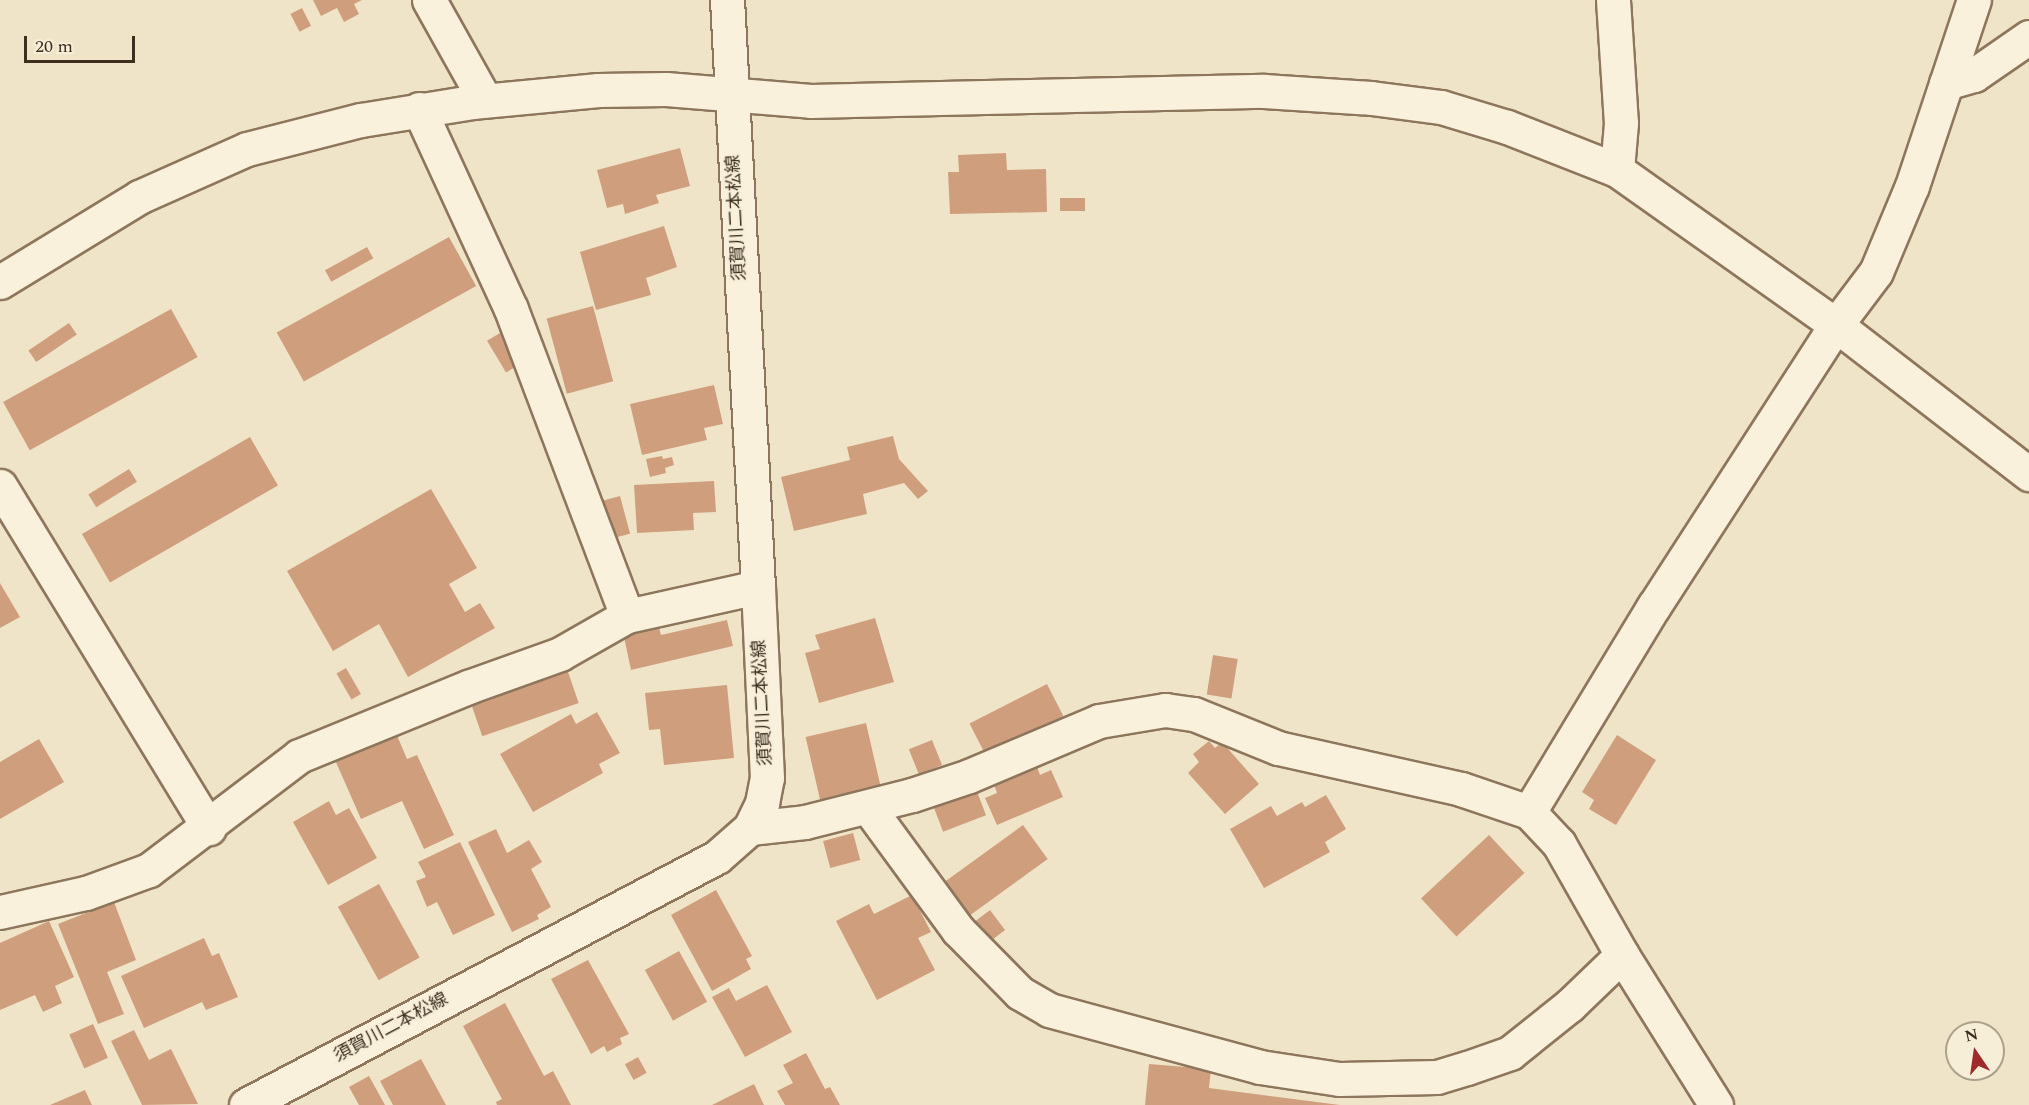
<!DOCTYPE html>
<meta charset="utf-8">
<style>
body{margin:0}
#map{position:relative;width:2029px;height:1105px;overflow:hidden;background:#f0e4c8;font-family:Spectral,"Noto Sans JP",serif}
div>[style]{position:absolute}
.building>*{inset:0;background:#cf9f7d;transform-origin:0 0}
.roads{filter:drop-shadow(2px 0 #8d765c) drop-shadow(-2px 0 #8d765c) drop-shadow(0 2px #8d765c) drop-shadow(0 -2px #8d765c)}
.minor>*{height:33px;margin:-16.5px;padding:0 16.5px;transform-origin:16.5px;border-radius:16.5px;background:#faf1dc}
.tertiary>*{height:33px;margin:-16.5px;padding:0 16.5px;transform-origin:16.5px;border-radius:16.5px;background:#faf1dc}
.secondary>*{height:33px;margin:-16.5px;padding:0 16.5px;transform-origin:16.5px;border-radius:16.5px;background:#faf1dc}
span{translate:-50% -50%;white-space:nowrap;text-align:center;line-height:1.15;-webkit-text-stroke:4.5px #f7eed8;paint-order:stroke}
.street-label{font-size:18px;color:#3d2e20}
.north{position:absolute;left:1945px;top:1021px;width:60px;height:60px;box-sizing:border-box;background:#f7eed8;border:2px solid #ada18e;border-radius:50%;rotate:347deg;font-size:16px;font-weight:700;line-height:24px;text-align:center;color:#3d2e20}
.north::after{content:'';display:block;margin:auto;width:21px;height:27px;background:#9e2a2b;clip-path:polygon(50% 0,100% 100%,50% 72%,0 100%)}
.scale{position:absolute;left:24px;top:36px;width:111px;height:27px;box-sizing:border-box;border:3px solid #3d2e20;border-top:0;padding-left:8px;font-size:18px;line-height:21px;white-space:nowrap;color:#3d2e20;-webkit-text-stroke:4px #f7eed8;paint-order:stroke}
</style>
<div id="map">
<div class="building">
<div style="clip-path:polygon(313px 0,362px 0,354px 4px,359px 14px,344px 22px,337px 8px,321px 16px)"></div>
<div style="left:302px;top:8px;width:20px;height:13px;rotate:63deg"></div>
<div style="clip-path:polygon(680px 148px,690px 186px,656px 195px,659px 203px,625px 214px,623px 204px,607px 208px,597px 170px)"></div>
<div style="clip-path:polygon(1006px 153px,1007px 170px,1046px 169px,1047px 212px,950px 214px,948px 172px,959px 172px,958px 155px)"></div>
<div style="left:1060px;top:198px;width:25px;height:13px"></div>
<div style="clip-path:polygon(664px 226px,677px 267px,646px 278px,651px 295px,596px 310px,580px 252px)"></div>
<div style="left:449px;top:237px;width:56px;height:197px;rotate:61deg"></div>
<div style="left:367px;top:247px;width:13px;height:48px;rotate:61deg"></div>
<div style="left:593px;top:306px;width:78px;height:48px;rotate:75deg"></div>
<div style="left:171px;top:309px;width:55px;height:192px;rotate:61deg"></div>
<div style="left:69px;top:323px;width:14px;height:49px;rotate:56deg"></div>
<div style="left:505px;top:330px;width:37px;height:21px;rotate:59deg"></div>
<div style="clip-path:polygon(714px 385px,723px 424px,704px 428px,707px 440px,642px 455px,630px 404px)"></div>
<div style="clip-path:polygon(893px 436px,899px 459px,928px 491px,918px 499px,904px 483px,863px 494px,867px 514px,794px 531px,781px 477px,850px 460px,847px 447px)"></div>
<div style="left:250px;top:437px;width:56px;height:194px;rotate:60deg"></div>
<div style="clip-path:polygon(662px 456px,663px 459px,672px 457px,674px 465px,665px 468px,666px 473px,650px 477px,646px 459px)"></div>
<div style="left:129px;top:469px;width:15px;height:48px;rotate:58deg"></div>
<div style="clip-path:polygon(714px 481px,716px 512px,693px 513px,694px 530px,637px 533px,634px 485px)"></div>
<div style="clip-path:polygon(431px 489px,477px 568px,449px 584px,465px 612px,480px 603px,495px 628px,408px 677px,379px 624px,333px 651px,287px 571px)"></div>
<div style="left:620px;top:496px;width:39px;height:21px;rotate:75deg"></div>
<div style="clip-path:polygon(0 583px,20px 617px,0 628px)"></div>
<div style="clip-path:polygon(875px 618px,894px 682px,819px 703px,805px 653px,820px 649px,815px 635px)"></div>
<div style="clip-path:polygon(727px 620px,733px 646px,631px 670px,623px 632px,658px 624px,661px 635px)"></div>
<div style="left:1213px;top:655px;width:25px;height:40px;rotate:9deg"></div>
<div style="left:346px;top:668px;width:30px;height:11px;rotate:60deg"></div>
<div style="left:567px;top:669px;width:36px;height:102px;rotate:71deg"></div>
<div style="left:1047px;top:684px;width:36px;height:87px;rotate:63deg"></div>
<div style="clip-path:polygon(727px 685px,734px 758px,664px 765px,660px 729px,649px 730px,645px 693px)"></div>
<div style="clip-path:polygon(597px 712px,620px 753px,599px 764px,603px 773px,533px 812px,500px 754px,571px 714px,576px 724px)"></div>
<div style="left:866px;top:723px;width:68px;height:62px;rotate:77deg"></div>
<div style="clip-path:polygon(396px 733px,407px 759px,417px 755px,454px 835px,424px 849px,402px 801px,361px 819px,335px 760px)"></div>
<div style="clip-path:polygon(1617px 735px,1656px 760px,1616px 825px,1589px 809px,1594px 800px,1582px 792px)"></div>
<div style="clip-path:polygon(39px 739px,64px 782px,0 819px,0 762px)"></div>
<div style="left:932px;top:740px;width:27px;height:25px;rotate:68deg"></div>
<div style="clip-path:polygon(1209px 741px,1215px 748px,1222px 742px,1259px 784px,1225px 814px,1188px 773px,1199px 762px,1193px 754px)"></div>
<div style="clip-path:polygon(1036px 764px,1040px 775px,1051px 770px,1063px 797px,997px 825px,985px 798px,997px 793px,993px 782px)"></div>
<div style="left:976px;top:789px;width:28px;height:46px;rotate:69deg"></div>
<div style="clip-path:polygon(1326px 795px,1346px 829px,1325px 842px,1330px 852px,1264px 888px,1230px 829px,1271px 806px,1277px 816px,1302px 802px,1305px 807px)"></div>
<div style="clip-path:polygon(329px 801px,336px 815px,349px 808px,377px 858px,328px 885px,293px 822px)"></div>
<div style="left:1023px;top:825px;width:42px;height:101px;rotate:54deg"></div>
<div style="clip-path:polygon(496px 829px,507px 853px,529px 840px,542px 862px,531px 869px,551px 907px,537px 915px,539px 919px,512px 932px,468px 842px)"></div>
<div style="left:853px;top:833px;width:28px;height:31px;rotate:75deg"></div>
<div style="left:1489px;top:835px;width:52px;height:93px;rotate:47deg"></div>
<div style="clip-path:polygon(460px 842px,495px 915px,453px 935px,437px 902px,427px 907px,416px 881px,426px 877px,418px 862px)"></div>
<div style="left:379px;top:884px;width:84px;height:47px;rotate:61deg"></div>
<div style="clip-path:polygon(716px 890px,752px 956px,746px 959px,751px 969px,712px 991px,671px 915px)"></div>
<div style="clip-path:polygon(912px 895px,931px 932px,918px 938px,935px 970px,877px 1000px,836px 921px,869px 904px,874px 914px)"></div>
<div style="clip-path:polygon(114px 902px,136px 960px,107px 972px,124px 1014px,98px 1024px,58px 924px)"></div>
<div style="left:990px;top:910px;width:25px;height:24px;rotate:53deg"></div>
<div style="clip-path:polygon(49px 921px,74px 977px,55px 986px,62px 1003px,43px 1012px,35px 995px,0 1010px,0 943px)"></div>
<div style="clip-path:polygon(204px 938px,212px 956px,219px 953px,238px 997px,206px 1010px,202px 1002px,144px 1028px,121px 976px)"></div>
<div style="left:679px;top:951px;width:58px;height:39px;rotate:61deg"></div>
<div style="clip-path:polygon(588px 960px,629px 1034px,620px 1038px,622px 1044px,607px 1052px,604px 1046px,591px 1054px,551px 979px)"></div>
<div style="clip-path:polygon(767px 985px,792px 1032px,745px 1057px,712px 997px,729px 988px,736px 1001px)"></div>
<div style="clip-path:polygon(505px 1003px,544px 1076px,553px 1071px,571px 1105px,497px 1105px,496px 1102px,502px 1099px,463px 1026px)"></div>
<div style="left:93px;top:1024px;width:37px;height:26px;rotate:66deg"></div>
<div style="clip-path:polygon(134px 1030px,149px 1060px,171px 1049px,198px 1104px,142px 1105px,111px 1041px)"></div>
<div style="clip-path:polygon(806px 1053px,825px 1089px,830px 1087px,840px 1105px,785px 1105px,777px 1091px,793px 1083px,783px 1065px)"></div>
<div style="left:638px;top:1057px;width:18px;height:15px;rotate:61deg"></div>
<div style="clip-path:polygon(421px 1059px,446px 1105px,393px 1105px,380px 1081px)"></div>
<div style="clip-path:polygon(1149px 1064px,1211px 1069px,1209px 1088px,1340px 1105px,1145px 1105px)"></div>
<div style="clip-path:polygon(369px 1076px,385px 1105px,359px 1105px,349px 1087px)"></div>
<div style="clip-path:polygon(754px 1084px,764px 1105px,712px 1105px)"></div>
<div style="clip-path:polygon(85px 1090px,92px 1105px,50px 1105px)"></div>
</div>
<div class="roads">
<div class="minor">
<div style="left:429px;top:0;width:115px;rotate:60.8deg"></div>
<div style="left:1613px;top:0;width:123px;rotate:86.3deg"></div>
<div style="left:1621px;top:123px;width:47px;rotate:94.9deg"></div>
<div style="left:1946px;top:83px;width:29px;rotate:-16deg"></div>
<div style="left:1974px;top:75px;width:67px;rotate:-34.6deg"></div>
<div style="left:419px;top:109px;width:220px;rotate:65.3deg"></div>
<div style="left:511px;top:309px;width:328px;rotate:69.3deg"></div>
<div style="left:0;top:486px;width:401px;rotate:58.6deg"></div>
<div style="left:868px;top:807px;width:152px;rotate:53.8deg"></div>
<div style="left:958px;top:930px;width:88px;rotate:45.5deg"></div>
<div style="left:1020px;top:993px;width:34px;rotate:30deg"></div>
<div style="left:1049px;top:1010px;width:219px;rotate:15.1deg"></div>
<div style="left:1260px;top:1067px;width:80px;rotate:8.6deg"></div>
<div style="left:1339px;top:1079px;width:98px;rotate:-1.2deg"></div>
<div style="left:1437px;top:1077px;width:31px;rotate:-17deg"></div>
<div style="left:1467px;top:1068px;width:46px;rotate:-19.2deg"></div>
<div style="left:1510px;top:1053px;width:77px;rotate:-38.7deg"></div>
<div style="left:1570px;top:1005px;width:72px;rotate:-43.9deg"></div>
<div style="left:1529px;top:812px;width:241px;rotate:-58.8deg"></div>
<div style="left:1654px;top:606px;width:335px;rotate:-57.1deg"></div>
<div style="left:1836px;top:325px;width:66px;rotate:-53deg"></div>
<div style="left:1876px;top:272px;width:93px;rotate:-67.3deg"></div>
<div style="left:1912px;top:186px;width:196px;rotate:-71.6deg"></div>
<div style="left:750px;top:828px;width:55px;rotate:-6.2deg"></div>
<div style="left:805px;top:822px;width:110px;rotate:-14.2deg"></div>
<div style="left:912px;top:795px;width:60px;rotate:-18.4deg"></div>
<div style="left:969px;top:776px;width:141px;rotate:-22.9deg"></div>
<div style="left:1099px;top:721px;width:67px;rotate:-9.5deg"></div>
<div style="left:1165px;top:710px;width:29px;rotate:8deg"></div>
<div style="left:1194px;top:714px;width:91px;rotate:22deg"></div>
<div style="left:1278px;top:748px;width:188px;rotate:12.6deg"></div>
<div style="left:1461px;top:789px;width:72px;rotate:18.7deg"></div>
<div style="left:1529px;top:812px;width:44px;rotate:46.8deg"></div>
<div style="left:1559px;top:844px;width:128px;rotate:60.4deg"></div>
<div style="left:1622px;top:955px;width:177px;rotate:57.9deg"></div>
<div style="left:0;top:912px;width:88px;rotate:-12.5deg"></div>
<div style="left:86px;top:893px;width:67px;rotate:-20.1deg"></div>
<div style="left:149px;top:870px;width:188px;rotate:-37.2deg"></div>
<div style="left:299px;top:756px;width:183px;rotate:-22.2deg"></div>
<div style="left:468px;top:687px;width:98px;rotate:-19.7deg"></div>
<div style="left:560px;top:654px;width:77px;rotate:-29.6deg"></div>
<div style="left:627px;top:616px;width:134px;rotate:-12.5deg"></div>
</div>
<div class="tertiary">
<div style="left:0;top:282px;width:163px;rotate:-31.4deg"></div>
<div style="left:139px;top:197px;width:118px;rotate:-24deg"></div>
<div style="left:247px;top:149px;width:118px;rotate:-14.3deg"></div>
<div style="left:361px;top:120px;width:112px;rotate:-9.2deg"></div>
<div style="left:472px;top:102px;width:127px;rotate:-5.4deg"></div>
<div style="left:598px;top:90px;width:68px;rotate:-0.8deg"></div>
<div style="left:666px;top:89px;width:145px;rotate:4.7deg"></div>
<div style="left:811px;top:101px;width:453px;rotate:-1.3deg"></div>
<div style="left:1264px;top:91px;width:107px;rotate:3.7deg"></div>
<div style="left:1371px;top:98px;width:71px;rotate:7.3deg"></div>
<div style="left:1441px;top:107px;width:69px;rotate:16.9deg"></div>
<div style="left:1507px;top:127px;width:118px;rotate:21.4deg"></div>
<div style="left:1617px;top:170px;width:268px;rotate:35.3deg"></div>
<div style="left:1836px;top:325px;width:244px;rotate:37.7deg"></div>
</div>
<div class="secondary">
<div style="left:246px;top:1105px;width:532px;rotate:-27.77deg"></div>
<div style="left:717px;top:857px;width:44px;rotate:-41.3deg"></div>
<div style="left:750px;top:828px;width:28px;rotate:-64deg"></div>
<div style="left:762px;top:803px;width:25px;rotate:-79deg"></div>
<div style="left:767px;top:778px;width:191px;rotate:-92.7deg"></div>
<div style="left:758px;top:587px;width:588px;rotate:-93.02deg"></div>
</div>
</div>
<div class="street-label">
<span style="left:737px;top:218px;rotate:-93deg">須賀川二本松線</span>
<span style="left:763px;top:703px;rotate:-93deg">須賀川二本松線</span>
<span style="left:391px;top:1028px;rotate:-28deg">須賀川二本松線</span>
</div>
<div class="north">N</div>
<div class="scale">20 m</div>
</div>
